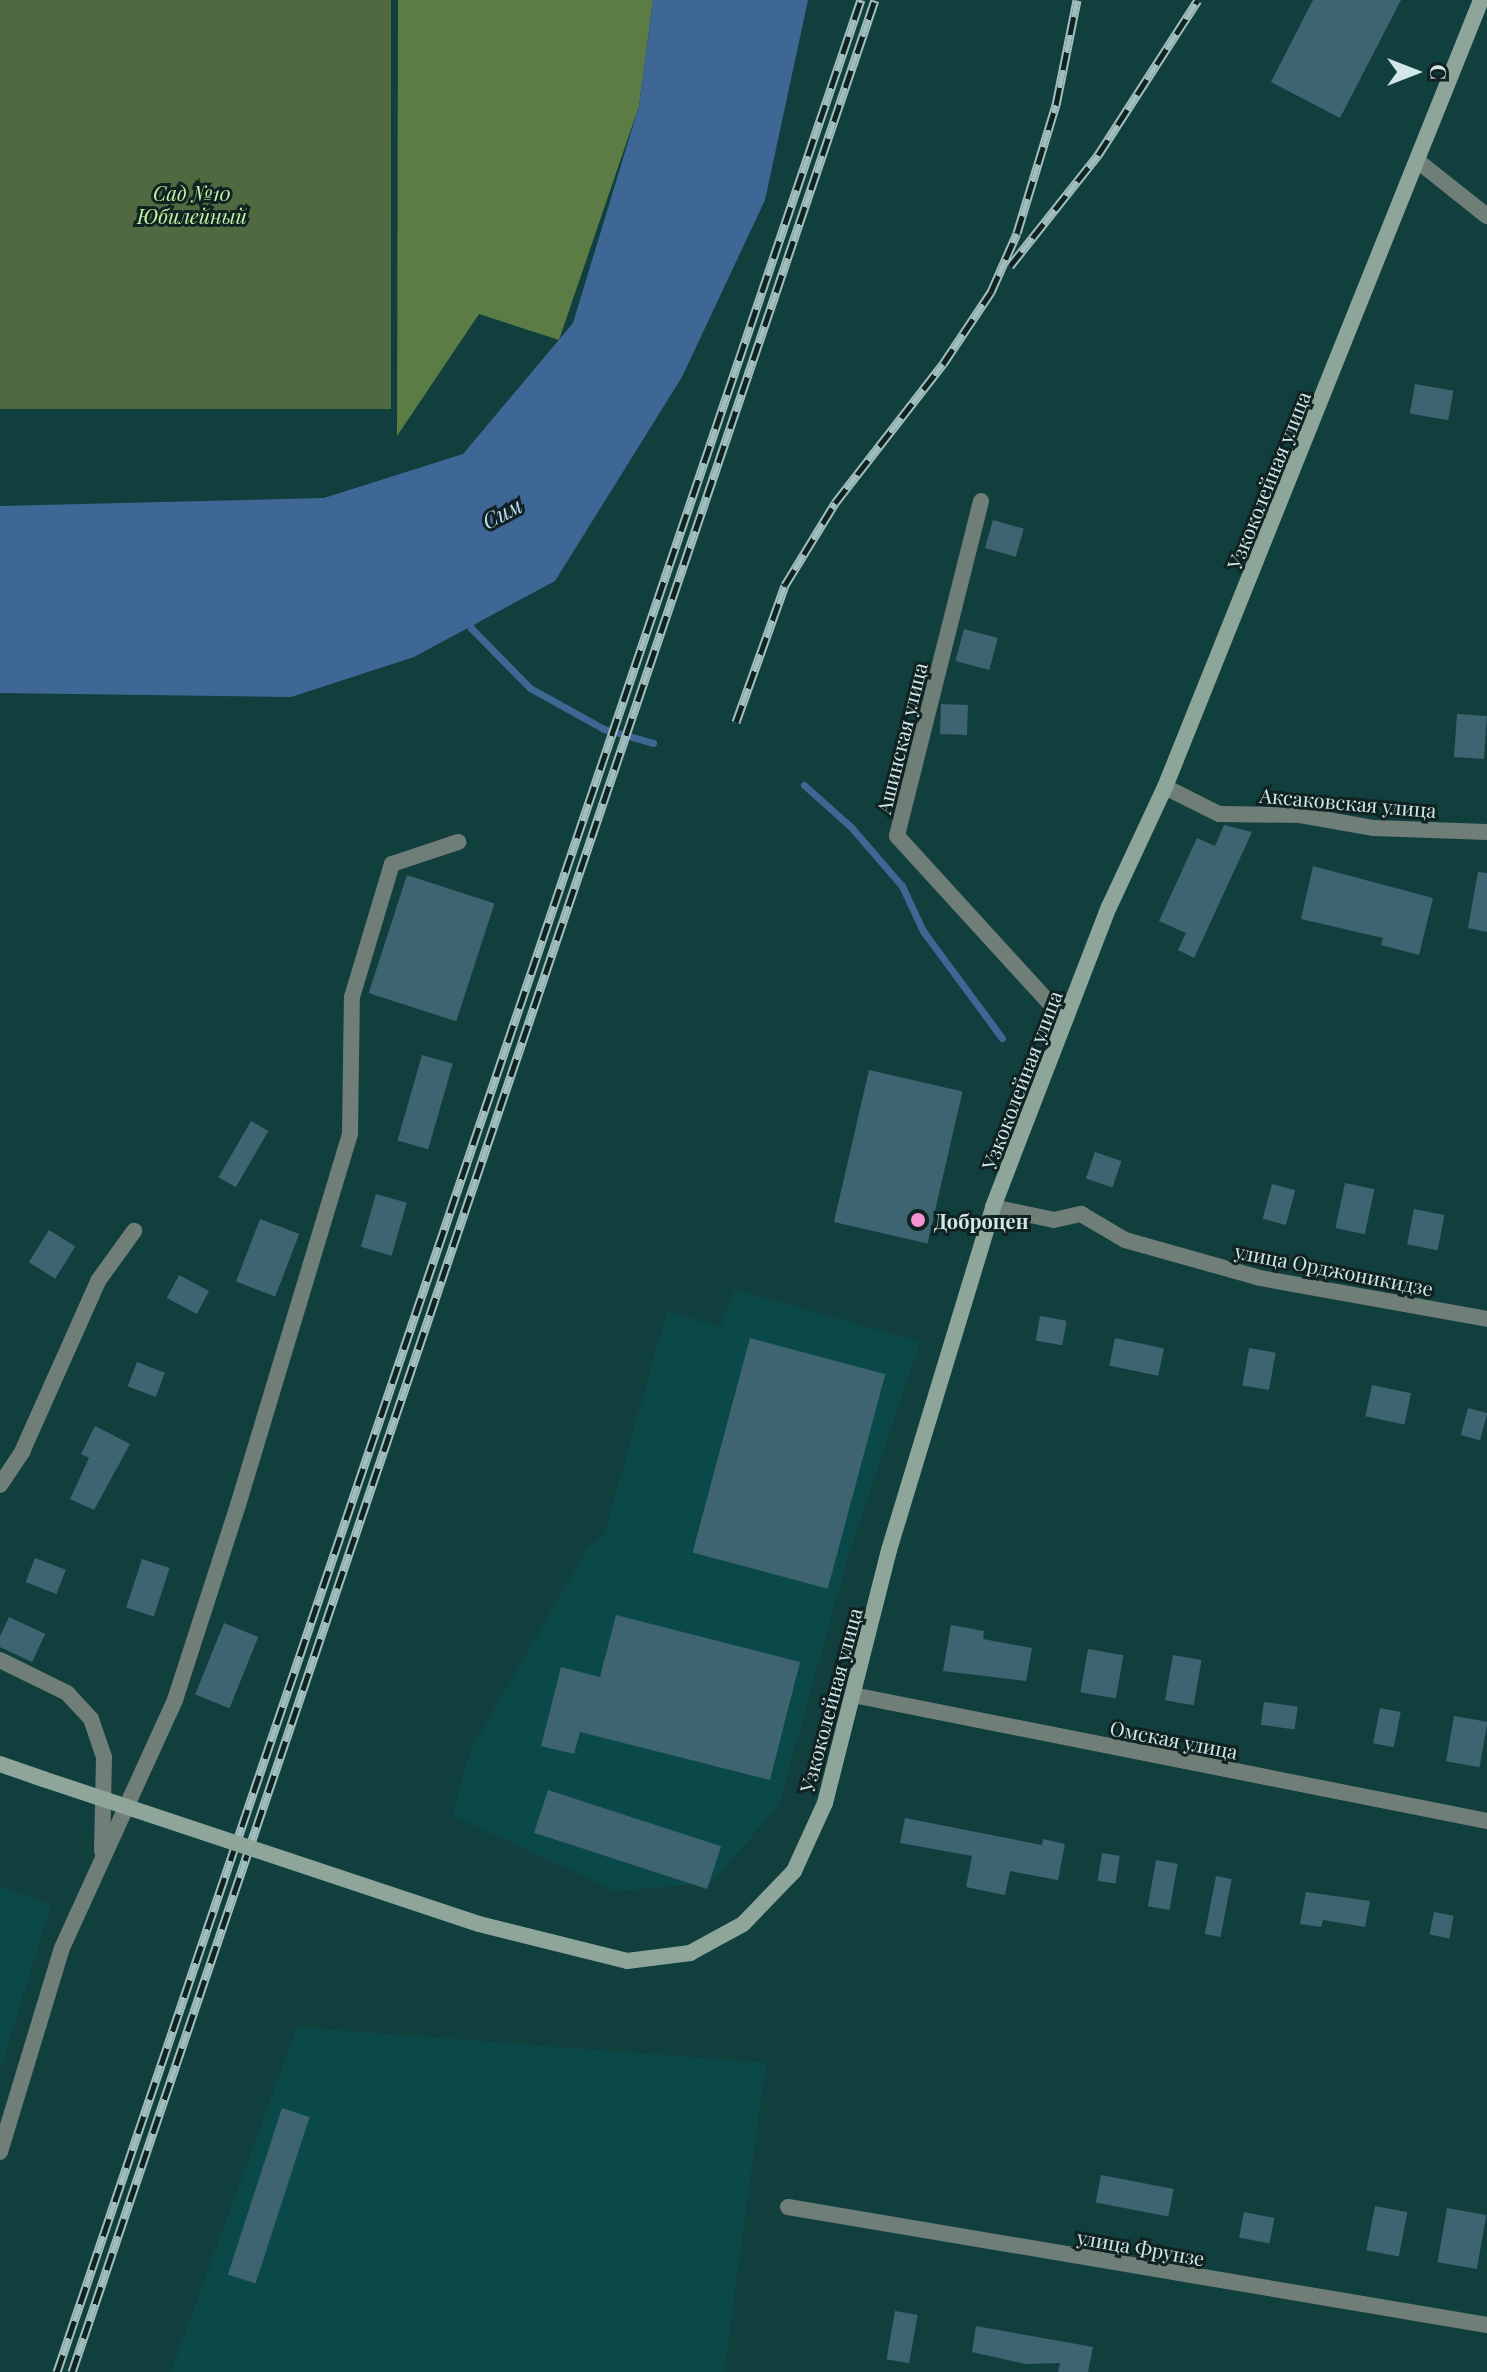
<!DOCTYPE html>
<meta charset="utf-8">
<style>
body{margin:0}
#map{position:relative;width:1487px;height:2372px;overflow:hidden;background:#113f3e;font-family:"Playfair Display",serif}
div>[style]{position:absolute}
.built>*{inset:0;background:#0b4948}
.green>*{inset:0;background:#516941;transform-origin:0 0}
.forest>*{inset:0;background:#5c7c46}
.water>*{inset:0;background:#3e6796}
.stream>*{height:7px;margin:-3.5px;padding:0 3.5px;transform-origin:3.5px;border-radius:3.5px;background:#3e6796}
.building>*{inset:0;background:#3e6472;transform-origin:0 0}
.street>*{height:16px;margin:-8px;padding:0 8px;transform-origin:8px;border-radius:8px;background:#6f7e77}
.secondary>*{height:16px;margin:-8px;padding:0 8px;transform-origin:8px;border-radius:8px;background:#8ea69a}
.rail>*{height:9px;margin-top:-4.5px;transform-origin:0;background:repeating-linear-gradient(90deg,#102221 0 18px,#a1bebd 0 36px);box-sizing:border-box;border-block:2px solid #a1bebd}
.secondary-bridge>*{height:16px;margin:-8px;padding:0 8px;transform-origin:8px;border-radius:8px;background:#8ea69a}
.dots>*{width:22px;height:22px;translate:-50% -50%;box-sizing:border-box;border:4px solid #102221;border-radius:50%}
span{translate:-50% -50%;white-space:nowrap;text-align:center;line-height:1.15;-webkit-text-stroke:6px #102221;paint-order:stroke}
.park-label{font-size:20px;color:#c3f5a3;font-style:italic}
.street-label{font-size:20px;color:#d1e8e7}
.poi-label{font-size:20px;color:#d1e8e7;font-weight:700}
.left{translate:0 -50%;text-align:left}
.water-label{font-size:22px;color:#bfd8f4;font-style:italic}
.north{position:absolute;left:1375px;top:32px;width:80px;height:80px;-webkit-text-stroke:6px #102221;paint-order:stroke;rotate:90deg;font-size:22px;font-weight:700;line-height:32px;text-align:center;color:#d1e8e7}
.north::after{content:'';display:block;margin:auto;width:28px;height:36px;background:#d1e8e7;clip-path:polygon(50% 0,100% 100%,50% 72%,0 100%)}
</style>
<div id="map">
<div class="built">
<div style="clip-path:polygon(735px 1290px,920px 1342px,847px 1560px,779px 1805px,711px 1883px,615px 1891px,452px 1815px,471px 1749px,588px 1548px,605px 1533px,667px 1311px,720px 1327px)"></div>
<div style="clip-path:polygon(0 1887px,51px 1905px,0 2071px)"></div>
<div style="clip-path:polygon(297px 2027px,766px 2063px,724px 2372px,171px 2372px)"></div>
</div>
<div class="green">
<div style="left:0;top:0;width:391px;height:409px"></div>
</div>
<div class="forest">
<div style="clip-path:polygon(398px 0,653px 0,639px 106px,559px 340px,479px 314px,397px 436px)"></div>
</div>
<div class="water">
<div style="clip-path:polygon(653px 0,808px 0,765px 200px,682px 377px,555px 581px,414px 657px,291px 697px,0 693px,0 506px,324px 498px,463px 454px,573px 323px,639px 106px)"></div>
</div>
<div class="stream">
<div style="left:469px;top:618px;width:10px;rotate:79deg"></div>
<div style="left:471px;top:628px;width:84px;rotate:45.5deg"></div>
<div style="left:530px;top:688px;width:85px;rotate:29deg"></div>
<div style="left:604px;top:729px;width:51px;rotate:15.9deg"></div>
<div style="left:804px;top:785px;width:63px;rotate:41.8deg"></div>
<div style="left:851px;top:827px;width:78px;rotate:49.2deg"></div>
<div style="left:902px;top:886px;width:50px;rotate:65deg"></div>
<div style="left:923px;top:931px;width:133px;rotate:53.6deg"></div>
</div>
<div class="building">
<div style="clip-path:polygon(1313px 0,1401px 0,1340px 118px,1271px 82px)"></div>
<div style="left:1415px;top:384px;width:39px;height:30px;rotate:10deg"></div>
<div style="left:993px;top:520px;width:32px;height:29px;rotate:16deg"></div>
<div style="left:964px;top:629px;width:35px;height:33px;rotate:15deg"></div>
<div style="left:941px;top:704px;width:27px;height:30px;rotate:2deg"></div>
<div style="left:1457px;top:714px;width:30px;height:43px;rotate:4deg"></div>
<div style="clip-path:polygon(1224px 825px,1252px 832px,1194px 958px,1178px 950px,1186px 933px,1159px 921px,1197px 838px,1215px 846px)"></div>
<div style="clip-path:polygon(1313px 866px,1433px 898px,1419px 955px,1381px 945px,1383px 938px,1301px 919px)"></div>
<div style="clip-path:polygon(1478px 872px,1487px 873px,1487px 932px,1468px 928px)"></div>
<div style="left:407px;top:875px;width:92px;height:124px;rotate:18deg"></div>
<div style="left:422px;top:1055px;width:32px;height:89px;rotate:16deg"></div>
<div style="left:869px;top:1070px;width:96px;height:156px;rotate:13deg"></div>
<div style="left:251px;top:1121px;width:20px;height:65px;rotate:30deg"></div>
<div style="left:1095px;top:1152px;width:28px;height:28px;rotate:19deg"></div>
<div style="left:1345px;top:1183px;width:30px;height:46px;rotate:12deg"></div>
<div style="left:1272px;top:1184px;width:24px;height:36px;rotate:15deg"></div>
<div style="left:376px;top:1194px;width:32px;height:55px;rotate:16deg"></div>
<div style="left:1414px;top:1209px;width:31px;height:36px;rotate:11deg"></div>
<div style="left:260px;top:1219px;width:42px;height:67px;rotate:21deg"></div>
<div style="left:49px;top:1230px;width:31px;height:38px;rotate:32deg"></div>
<div style="left:179px;top:1275px;width:34px;height:26px;rotate:28deg"></div>
<div style="left:1040px;top:1316px;width:27px;height:25px;rotate:10deg"></div>
<div style="left:750px;top:1338px;width:140px;height:222px;rotate:15deg"></div>
<div style="left:1115px;top:1338px;width:50px;height:28px;rotate:12deg"></div>
<div style="left:1249px;top:1348px;width:27px;height:38px;rotate:10deg"></div>
<div style="left:137px;top:1362px;width:30px;height:26px;rotate:21deg"></div>
<div style="left:1372px;top:1385px;width:40px;height:32px;rotate:12deg"></div>
<div style="left:1468px;top:1408px;width:20px;height:28px;rotate:15deg"></div>
<div style="clip-path:polygon(95px 1426px,130px 1444px,94px 1510px,70px 1499px,89px 1458px,81px 1454px)"></div>
<div style="left:35px;top:1558px;width:33px;height:26px;rotate:21deg"></div>
<div style="left:142px;top:1559px;width:29px;height:51px;rotate:18deg"></div>
<div style="clip-path:polygon(616px 1615px,800px 1662px,770px 1780px,580px 1732px,574px 1754px,541px 1746px,561px 1667px,600px 1677px)"></div>
<div style="left:9px;top:1617px;width:40px;height:31px;rotate:25deg"></div>
<div style="left:224px;top:1623px;width:37px;height:77px;rotate:22deg"></div>
<div style="clip-path:polygon(951px 1625px,984px 1631px,983px 1639px,1032px 1648px,1026px 1681px,943px 1671px)"></div>
<div style="left:1088px;top:1649px;width:36px;height:44px;rotate:10deg"></div>
<div style="left:1173px;top:1655px;width:29px;height:46px;rotate:10deg"></div>
<div style="left:1264px;top:1702px;width:34px;height:23px;rotate:8deg"></div>
<div style="left:1380px;top:1708px;width:21px;height:36px;rotate:11deg"></div>
<div style="left:1454px;top:1716px;width:34px;height:46px;rotate:10deg"></div>
<div style="left:548px;top:1790px;width:182px;height:45px;rotate:18deg"></div>
<div style="clip-path:polygon(905px 1818px,1042px 1845px,1043px 1839px,1065px 1844px,1058px 1880px,1010px 1871px,1005px 1895px,966px 1887px,972px 1856px,900px 1843px)"></div>
<div style="left:1102px;top:1853px;width:18px;height:28px;rotate:9deg"></div>
<div style="left:1156px;top:1860px;width:22px;height:47px;rotate:10deg"></div>
<div style="left:1216px;top:1876px;width:16px;height:59px;rotate:11deg"></div>
<div style="clip-path:polygon(1306px 1892px,1370px 1901px,1365px 1927px,1323px 1920px,1321px 1927px,1300px 1924px)"></div>
<div style="left:1434px;top:1912px;width:20px;height:23px;rotate:11deg"></div>
<div style="left:282px;top:2108px;width:29px;height:175px;rotate:18deg"></div>
<div style="left:1101px;top:2175px;width:74px;height:28px;rotate:11deg"></div>
<div style="left:1375px;top:2206px;width:33px;height:45px;rotate:11deg"></div>
<div style="left:1447px;top:2208px;width:40px;height:55px;rotate:10deg"></div>
<div style="left:1244px;top:2212px;width:31px;height:26px;rotate:11deg"></div>
<div style="left:895px;top:2311px;width:23px;height:49px;rotate:10deg"></div>
<div style="clip-path:polygon(976px 2326px,1093px 2347px,1088px 2372px,1058px 2372px,1060px 2363px,1026px 2364px,972px 2352px)"></div>
</div>
<div class="street">
<div style="left:1419px;top:162px;width:87px;rotate:38.5deg"></div>
<div style="left:981px;top:501px;width:345px;rotate:104.1deg"></div>
<div style="left:897px;top:836px;width:249px;rotate:47.6deg"></div>
<div style="left:1165px;top:787px;width:60px;rotate:26.6deg"></div>
<div style="left:1219px;top:814px;width:81px;rotate:0.7deg"></div>
<div style="left:1300px;top:815px;width:75px;rotate:10deg"></div>
<div style="left:1374px;top:828px;width:113px;rotate:2deg"></div>
<div style="left:993px;top:1207px;width:62px;rotate:12deg"></div>
<div style="left:1054px;top:1220px;width:28px;rotate:-13deg"></div>
<div style="left:1081px;top:1214px;width:51px;rotate:30.6deg"></div>
<div style="left:1125px;top:1240px;width:140px;rotate:15.7deg"></div>
<div style="left:1260px;top:1278px;width:231px;rotate:10.2deg"></div>
<div style="left:0;top:1485px;width:40px;rotate:-56deg"></div>
<div style="left:22px;top:1452px;width:187px;rotate:-66deg"></div>
<div style="left:98px;top:1281px;width:62px;rotate:-54.2deg"></div>
<div style="left:0;top:1660px;width:75px;rotate:26.2deg"></div>
<div style="left:67px;top:1693px;width:35px;rotate:47deg"></div>
<div style="left:91px;top:1719px;width:40px;rotate:71.1deg"></div>
<div style="left:104px;top:1757px;width:94px;rotate:91.2deg"></div>
<div style="left:853px;top:1695px;width:646px;rotate:11.24deg"></div>
<div style="left:0;top:2152px;width:213px;rotate:-73.1deg"></div>
<div style="left:62px;top:1948px;width:273px;rotate:-65.5deg"></div>
<div style="left:175px;top:1700px;width:205px;rotate:-72.1deg"></div>
<div style="left:238px;top:1505px;width:388px;rotate:-73.2deg"></div>
<div style="left:350px;top:1133px;width:136px;rotate:-89.2deg"></div>
<div style="left:352px;top:997px;width:139px;rotate:-73.3deg"></div>
<div style="left:392px;top:864px;width:70px;rotate:-18.4deg"></div>
<div style="left:788px;top:2207px;width:709px;rotate:9.58deg"></div>
</div>
<div class="secondary">
<div style="left:0;top:1764px;width:46px;rotate:19.2deg"></div>
<div style="left:479px;top:1924px;width:153px;rotate:14deg"></div>
<div style="left:627px;top:1961px;width:64px;rotate:-7.2deg"></div>
<div style="left:690px;top:1953px;width:60px;rotate:-28.7deg"></div>
<div style="left:743px;top:1924px;width:74px;rotate:-46.1deg"></div>
<div style="left:794px;top:1871px;width:75px;rotate:-65.5deg"></div>
<div style="left:825px;top:1803px;width:261px;rotate:-75.8deg"></div>
<div style="left:889px;top:1550px;width:358px;rotate:-73.1deg"></div>
<div style="left:993px;top:1207px;width:322px;rotate:-68.9deg"></div>
<div style="left:1109px;top:907px;width:132px;rotate:-65deg"></div>
<div style="left:1165px;top:787px;width:848px;rotate:-68.12deg"></div>
</div>
<div class="rail">
<div style="left:1010px;top:266px;width:142px;rotate:-51.6deg"></div>
<div style="left:1098px;top:155px;width:184px;rotate:-57.2deg"></div>
<div style="left:736px;top:722px;width:145px;rotate:-70.3deg"></div>
<div style="left:785px;top:585px;width:96px;rotate:-58.6deg"></div>
<div style="left:835px;top:503px;width:176px;rotate:-52.2deg"></div>
<div style="left:943px;top:364px;width:87px;rotate:-56.3deg"></div>
<div style="left:991px;top:292px;width:64px;rotate:-66.2deg"></div>
<div style="left:1017px;top:233px;width:134px;rotate:-73.1deg"></div>
<div style="left:1056px;top:105px;width:107px;rotate:-78.7deg"></div>
<div style="left:57px;top:2372px;width:2505px;rotate:-71.28deg"></div>
<div style="left:72px;top:2372px;width:2504px;rotate:-71.3deg"></div>
</div>
<div class="secondary-bridge">
<div style="left:43px;top:1779px;width:459px;rotate:18.4deg"></div>
</div>
<div class="dots">
<div style="left:918px;top:1220px;background:#f591d2"></div>
</div>
<div class="park-label">
<span style="left:192px;top:204px">Сад №10<br>Юбилейный</span>
</div>
<div class="street-label">
<span style="left:1268px;top:480px;rotate:-68deg">Узкоколейная улица</span>
<span style="left:901px;top:738px;rotate:-76deg">Ашинская улица</span>
<span style="left:1348px;top:802px;rotate:5deg">Аксаковская улица</span>
<span style="left:1021px;top:1080px;rotate:-69deg">Узкоколейная улица</span>
<span style="left:1334px;top:1269px;rotate:11deg">улица Орджоникидзе</span>
<span style="left:830px;top:1700px;rotate:-75deg">Узкоколейная улица</span>
<span style="left:1174px;top:1739px;rotate:11deg">Омская улица</span>
<span style="left:1141px;top:2247px;rotate:10deg">улица Фрунзе</span>
</div>
<div class="poi-label">
<span class="left" style="left:934px;top:1220px">Доброцен</span>
</div>
<div class="water-label">
<span style="left:502px;top:513px;rotate:-28deg">Сим</span>
</div>
<div class="north">С</div>
</div>
